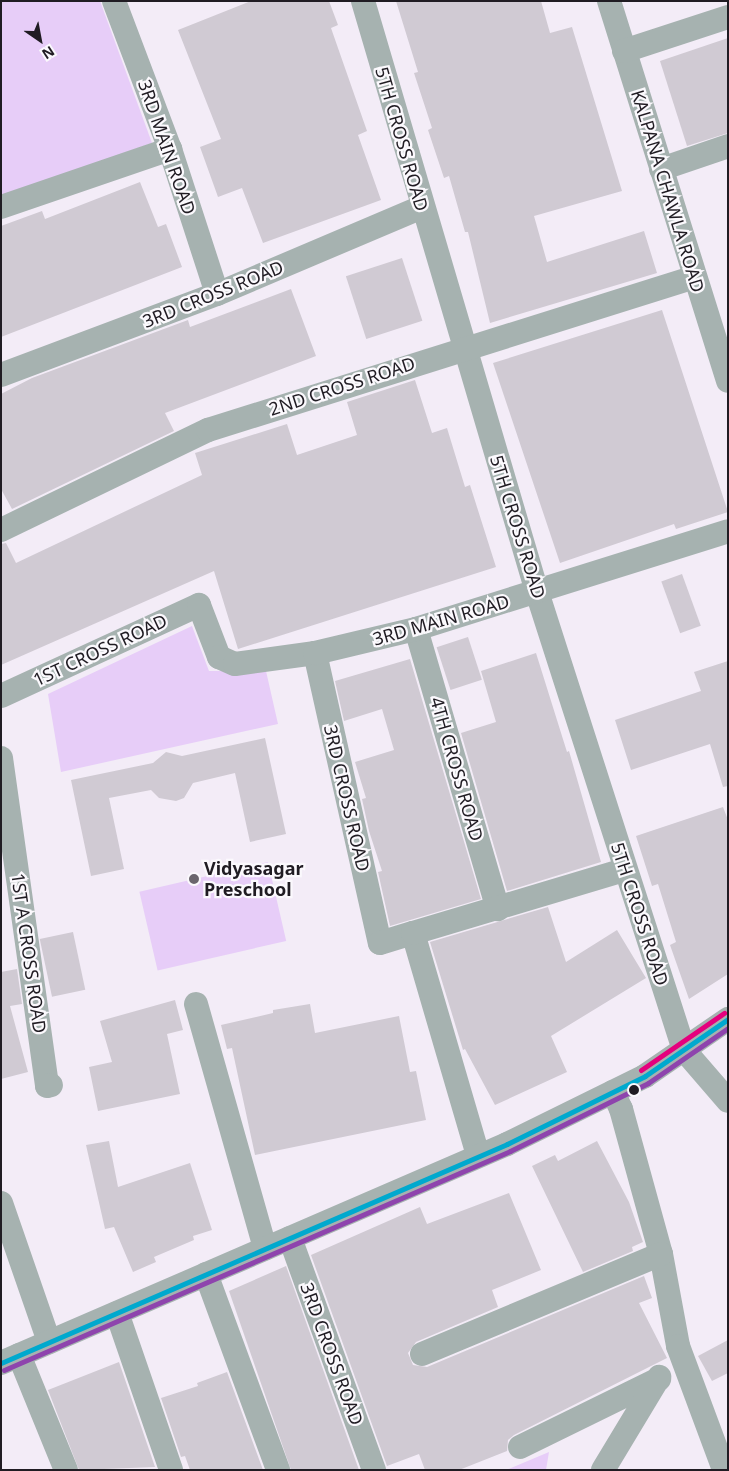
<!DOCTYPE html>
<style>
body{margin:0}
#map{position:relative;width:729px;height:1471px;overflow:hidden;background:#f3ecf7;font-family:"Noto Sans",sans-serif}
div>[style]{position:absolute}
.green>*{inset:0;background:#e7cdf8;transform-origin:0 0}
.building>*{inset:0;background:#d0cad3;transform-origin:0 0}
.minor>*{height:24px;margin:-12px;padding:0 12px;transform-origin:12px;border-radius:12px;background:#a6b2b0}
.bus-1>*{height:5px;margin:-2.5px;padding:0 2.5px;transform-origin:2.5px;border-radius:2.5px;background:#00a9ce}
.bus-2>*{height:5px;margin:-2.5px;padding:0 2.5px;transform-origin:2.5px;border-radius:2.5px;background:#8e44ad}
.bus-3>*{height:5px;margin:-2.5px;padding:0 2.5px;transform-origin:2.5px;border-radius:2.5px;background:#e5007d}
.dots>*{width:14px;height:14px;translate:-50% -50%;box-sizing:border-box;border:2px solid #fbf9fd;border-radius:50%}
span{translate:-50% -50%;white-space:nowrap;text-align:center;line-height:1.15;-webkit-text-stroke:4.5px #fbf9fd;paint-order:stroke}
.street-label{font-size:18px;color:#201c23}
.poi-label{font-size:18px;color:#201c23;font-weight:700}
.left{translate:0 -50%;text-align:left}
.frame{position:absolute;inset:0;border:2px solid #201c23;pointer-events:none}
.north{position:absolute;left:15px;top:15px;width:50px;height:50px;-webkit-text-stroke:4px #fbf9fd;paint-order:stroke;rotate:147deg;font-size:14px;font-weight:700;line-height:20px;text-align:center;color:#201c23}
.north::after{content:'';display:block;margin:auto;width:18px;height:22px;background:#201c23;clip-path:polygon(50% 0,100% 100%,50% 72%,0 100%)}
</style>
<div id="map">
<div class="green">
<div style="clip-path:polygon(1px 1px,100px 1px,152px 143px,1px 197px)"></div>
<div style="clip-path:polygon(192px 626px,209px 671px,266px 671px,278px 724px,61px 772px,48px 694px)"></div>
<div style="left:268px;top:862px;width:81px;height:132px;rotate:77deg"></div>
<div style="clip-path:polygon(549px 1452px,546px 1470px,506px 1470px)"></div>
</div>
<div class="building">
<div style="clip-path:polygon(251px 1px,329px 1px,338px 25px,331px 28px,367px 131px,358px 135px,381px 200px,263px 243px,242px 188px,218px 197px,200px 147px,221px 139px,178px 30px)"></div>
<div style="clip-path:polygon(396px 1px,541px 1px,550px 33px,572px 27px,622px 191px,534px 216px,547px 262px,644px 231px,657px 273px,490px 323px,468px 232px,465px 232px,449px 176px,444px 178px,428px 130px,432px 128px,414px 73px,418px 72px)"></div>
<div style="clip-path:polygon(728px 38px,728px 133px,687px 146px,660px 61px)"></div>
<div style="clip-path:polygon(140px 182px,158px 227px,166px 224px,182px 267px,1px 337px,1px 226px,42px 211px,45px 219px)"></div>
<div style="left:402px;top:258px;width:66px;height:59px;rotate:72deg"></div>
<div style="clip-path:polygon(291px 289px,316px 356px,165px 413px,174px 431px,12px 509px,1px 489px,1px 394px,32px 378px,188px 320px,190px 327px)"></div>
<div style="clip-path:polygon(662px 310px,728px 512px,676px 529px,674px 524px,560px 563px,493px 363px)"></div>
<div style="clip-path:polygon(415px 380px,432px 433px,447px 428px,465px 487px,470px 485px,496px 567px,238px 649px,214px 571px,1px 665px,1px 544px,6px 543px,16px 563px,202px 475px,195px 453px,287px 424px,297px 455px,357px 435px,347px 402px)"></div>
<div style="left:682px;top:574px;width:55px;height:22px;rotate:70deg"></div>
<div style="left:468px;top:637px;width:45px;height:33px;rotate:72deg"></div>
<div style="clip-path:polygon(536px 653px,567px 752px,569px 751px,601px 862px,507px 891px,461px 733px,496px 722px,481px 671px)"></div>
<div style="clip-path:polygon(410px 659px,481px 899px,390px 926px,378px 872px,382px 871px,369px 831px,362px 799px,366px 798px,355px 762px,394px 750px,382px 709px,344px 721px,335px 681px)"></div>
<div style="clip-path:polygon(728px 661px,728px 786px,723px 787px,710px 744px,631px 770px,615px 720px,701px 691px,694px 672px)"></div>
<div style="clip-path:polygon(265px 738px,286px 834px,250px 842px,235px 773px,193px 783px,184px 798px,176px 801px,159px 798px,151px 790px,109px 798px,124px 869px,91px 876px,71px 780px,153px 763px,166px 752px,182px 756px)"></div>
<div style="clip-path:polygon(723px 807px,728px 820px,728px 974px,689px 999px,670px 945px,676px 942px,658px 884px,652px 886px,636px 836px)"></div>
<div style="clip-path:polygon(548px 907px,566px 962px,617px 930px,646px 978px,551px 1036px,567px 1072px,495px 1105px,465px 1049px,463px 1050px,430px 942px)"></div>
<div style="left:73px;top:932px;width:59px;height:34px;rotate:78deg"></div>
<div style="clip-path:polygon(17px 969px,22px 1004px,10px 1006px,28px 1072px,1px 1079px,1px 972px)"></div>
<div style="clip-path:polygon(175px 1000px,183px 1030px,167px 1034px,180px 1094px,98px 1111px,89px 1067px,112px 1062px,100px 1021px)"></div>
<div style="clip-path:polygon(310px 1004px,315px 1033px,399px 1016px,410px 1072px,416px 1071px,426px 1120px,255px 1155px,232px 1048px,227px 1049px,221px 1025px,273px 1013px,273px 1010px)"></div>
<div style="clip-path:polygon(109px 1141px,118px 1187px,190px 1163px,212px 1230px,193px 1236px,194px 1240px,154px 1257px,156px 1262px,133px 1272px,114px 1227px,105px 1229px,86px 1145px)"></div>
<div style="clip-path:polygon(597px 1141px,629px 1202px,643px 1242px,632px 1247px,633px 1251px,583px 1272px,532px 1166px,555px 1155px,558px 1161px)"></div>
<div style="clip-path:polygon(509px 1193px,541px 1270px,492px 1290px,498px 1307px,416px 1342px,408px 1353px,413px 1365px,427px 1367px,644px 1276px,652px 1298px,639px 1303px,667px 1358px,514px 1435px,508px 1440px,507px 1451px,459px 1470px,425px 1470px,419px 1454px,387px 1466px,311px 1255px,420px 1207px,427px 1224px)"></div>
<div style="clip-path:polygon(286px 1266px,359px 1470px,291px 1470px,229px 1291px)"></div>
<div style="clip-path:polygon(728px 1340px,728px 1373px,712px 1381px,698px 1356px)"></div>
<div style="clip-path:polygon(119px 1362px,155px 1467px,79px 1470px,48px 1390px)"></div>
<div style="clip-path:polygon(227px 1372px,263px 1470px,190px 1470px,185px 1456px,181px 1457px,161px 1398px,198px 1386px,197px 1383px)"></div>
</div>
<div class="minor">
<div style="left:114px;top:1px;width:158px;rotate:69.3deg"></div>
<div style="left:170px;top:149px;width:152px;rotate:72deg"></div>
<div style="left:363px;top:1px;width:616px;rotate:73.59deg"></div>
<div style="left:537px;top:592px;width:481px;rotate:72.2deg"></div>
<div style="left:684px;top:1050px;width:67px;rotate:49.2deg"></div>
<div style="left:609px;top:1px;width:398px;rotate:72.6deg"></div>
<div style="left:624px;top:51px;width:109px;rotate:-18.1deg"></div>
<div style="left:661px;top:169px;width:71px;rotate:-18.9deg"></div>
<div style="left:1px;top:207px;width:179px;rotate:-18.9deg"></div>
<div style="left:1px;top:375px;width:231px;rotate:-20.6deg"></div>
<div style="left:217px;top:294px;width:223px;rotate:-23deg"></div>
<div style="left:1px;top:530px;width:230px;rotate:-25.8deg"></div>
<div style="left:208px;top:430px;width:510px;rotate:-17.44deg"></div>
<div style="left:416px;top:629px;width:292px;rotate:73.7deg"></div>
<div style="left:315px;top:653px;width:297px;rotate:77.4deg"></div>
<div style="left:380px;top:943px;width:34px;rotate:-17deg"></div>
<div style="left:413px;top:933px;width:232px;rotate:73.7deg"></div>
<div style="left:1px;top:696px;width:218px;rotate:-24.7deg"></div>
<div style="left:199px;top:605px;width:56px;rotate:69deg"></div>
<div style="left:219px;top:657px;width:17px;rotate:24deg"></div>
<div style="left:235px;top:664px;width:81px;rotate:-7.8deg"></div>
<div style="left:315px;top:653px;width:104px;rotate:-13.4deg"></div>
<div style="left:416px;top:629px;width:327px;rotate:-17.4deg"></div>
<div style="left:1px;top:758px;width:331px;rotate:82deg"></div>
<div style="left:47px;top:1086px;width:4px;rotate:-14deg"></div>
<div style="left:413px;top:933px;width:221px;rotate:-16.6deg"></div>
<div style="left:196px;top:1004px;width:254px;rotate:74.2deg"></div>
<div style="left:613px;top:1092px;width:19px;rotate:65deg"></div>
<div style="left:621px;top:1109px;width:150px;rotate:74.6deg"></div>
<div style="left:661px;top:1254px;width:94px;rotate:79.5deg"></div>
<div style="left:678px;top:1346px;width:132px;rotate:69.6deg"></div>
<div style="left:1px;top:1203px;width:147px;rotate:70.9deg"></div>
<div style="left:290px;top:1238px;width:247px;rotate:70.1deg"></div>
<div style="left:206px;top:1274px;width:209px;rotate:69.8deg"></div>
<div style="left:117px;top:1313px;width:166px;rotate:71deg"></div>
<div style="left:422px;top:1354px;width:259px;rotate:-22.7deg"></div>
<div style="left:19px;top:1355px;width:124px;rotate:67.8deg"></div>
<div style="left:1px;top:1363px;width:551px;rotate:-23.4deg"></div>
<div style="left:507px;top:1144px;width:154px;rotate:-26.2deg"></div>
<div style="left:645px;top:1076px;width:101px;rotate:-34.5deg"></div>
<div style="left:520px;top:1447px;width:155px;rotate:-26.1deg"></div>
<div style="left:603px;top:1470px;width:109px;rotate:-58.9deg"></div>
</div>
<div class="bus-1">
<div style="left:1px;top:1363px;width:551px;rotate:-23.4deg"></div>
<div style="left:507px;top:1144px;width:154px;rotate:-26.2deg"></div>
<div style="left:645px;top:1076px;width:101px;rotate:-34.5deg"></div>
</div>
<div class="bus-2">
<div style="left:4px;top:1370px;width:551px;rotate:-23.4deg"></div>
<div style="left:510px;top:1151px;width:154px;rotate:-26.2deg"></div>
<div style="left:648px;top:1083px;width:97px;rotate:-34.5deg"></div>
</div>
<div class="bus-3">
<div style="left:641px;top:1070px;width:101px;rotate:-34.5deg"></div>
</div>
<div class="dots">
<div style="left:194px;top:879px;background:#6a656d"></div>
<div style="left:634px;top:1090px;background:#201c23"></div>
</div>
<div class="street-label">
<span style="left:402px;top:139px;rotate:74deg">5TH CROSS ROAD</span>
<span style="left:167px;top:147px;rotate:71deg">3RD MAIN ROAD</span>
<span style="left:668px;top:191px;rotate:73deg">KALPANA CHAWLA ROAD</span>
<span style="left:213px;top:294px;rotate:-22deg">3RD CROSS ROAD</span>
<span style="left:342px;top:386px;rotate:-18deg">2ND CROSS ROAD</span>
<span style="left:518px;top:527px;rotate:73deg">5TH CROSS ROAD</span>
<span style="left:441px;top:620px;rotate:-16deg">3RD MAIN ROAD</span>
<span style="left:100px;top:650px;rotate:-25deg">1ST CROSS ROAD</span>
<span style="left:457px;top:769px;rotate:74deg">4TH CROSS ROAD</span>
<span style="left:347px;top:798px;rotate:77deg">3RD CROSS ROAD</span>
<span style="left:640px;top:914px;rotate:72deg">5TH CROSS ROAD</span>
<span style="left:29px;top:953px;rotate:82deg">1ST A CROSS ROAD</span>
<span style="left:332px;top:1354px;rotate:70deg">3RD CROSS ROAD</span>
</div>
<div class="poi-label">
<span class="left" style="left:204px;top:879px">Vidyasagar<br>Preschool</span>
</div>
<div class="frame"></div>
<div class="north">N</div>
</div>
